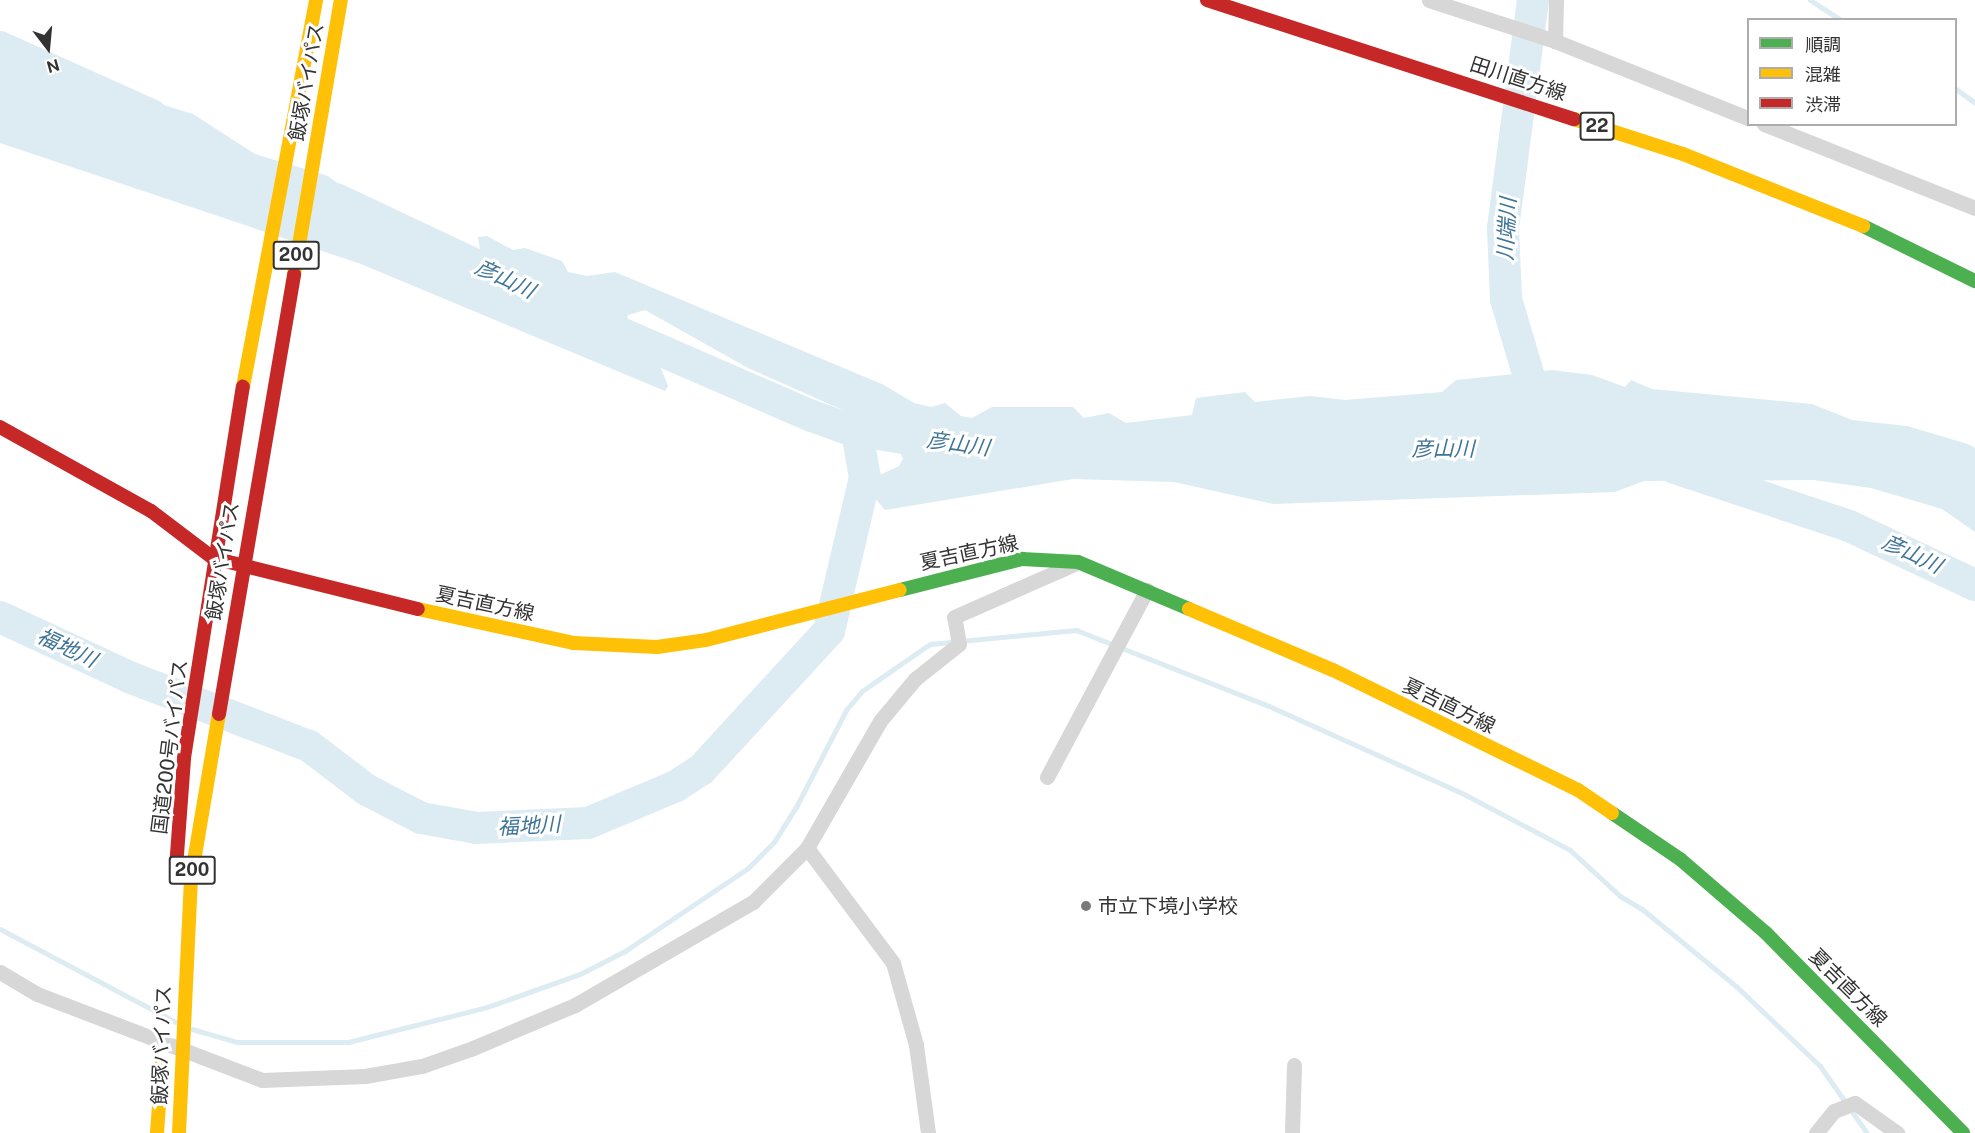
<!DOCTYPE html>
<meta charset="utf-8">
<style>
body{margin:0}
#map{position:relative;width:1975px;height:1133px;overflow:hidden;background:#fff;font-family:"Public Sans","Noto Sans JP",sans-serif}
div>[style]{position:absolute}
.water>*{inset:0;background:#ddebf3}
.stream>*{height:5px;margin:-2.5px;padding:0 2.5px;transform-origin:2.5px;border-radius:2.5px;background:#ddebf3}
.river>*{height:32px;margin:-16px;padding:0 16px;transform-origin:16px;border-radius:16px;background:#ddebf3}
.street>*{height:15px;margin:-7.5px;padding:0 7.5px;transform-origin:7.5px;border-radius:7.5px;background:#d7d7d7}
.fast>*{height:14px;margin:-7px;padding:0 7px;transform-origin:7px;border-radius:7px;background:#4caf50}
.slow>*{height:14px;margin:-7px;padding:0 7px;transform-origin:7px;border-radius:7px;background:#ffc107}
.jam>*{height:14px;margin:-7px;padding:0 7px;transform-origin:7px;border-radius:7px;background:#c62828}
.dots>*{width:16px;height:16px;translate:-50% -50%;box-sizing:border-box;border:3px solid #fff;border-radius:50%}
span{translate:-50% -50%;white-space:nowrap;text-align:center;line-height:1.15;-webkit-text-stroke:6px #fff;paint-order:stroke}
.shield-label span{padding:2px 4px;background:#fff;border:2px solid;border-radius:4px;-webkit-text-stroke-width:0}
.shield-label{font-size:18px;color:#333;font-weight:700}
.street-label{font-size:20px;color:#333}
.poi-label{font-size:20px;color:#333}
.left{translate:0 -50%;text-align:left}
.water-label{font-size:21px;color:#3f7597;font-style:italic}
.legend{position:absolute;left:1747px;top:18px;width:210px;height:108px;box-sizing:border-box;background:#fff;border:2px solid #adadad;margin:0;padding:8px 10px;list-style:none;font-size:18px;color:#333}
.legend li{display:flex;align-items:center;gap:12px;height:30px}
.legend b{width:30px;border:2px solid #adadad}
.north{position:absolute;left:18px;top:18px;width:60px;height:60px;-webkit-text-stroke:4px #fff;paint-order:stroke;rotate:164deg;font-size:16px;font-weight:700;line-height:24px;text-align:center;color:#333}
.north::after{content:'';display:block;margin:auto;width:21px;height:27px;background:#333;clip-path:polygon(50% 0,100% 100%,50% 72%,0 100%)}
</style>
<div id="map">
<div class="water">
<div style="clip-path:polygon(0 49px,50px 64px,96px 96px,147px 100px,193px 114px,255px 154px,328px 176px,370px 208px,380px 226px,492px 268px,496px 263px,480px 250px,478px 237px,487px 236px,513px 250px,525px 248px,562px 261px,568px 272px,587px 276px,615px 272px,884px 385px,914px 403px,931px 407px,945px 403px,961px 416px,972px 418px,992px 407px,1073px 407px,1084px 418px,1109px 413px,1126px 423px,1192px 415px,1196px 398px,1245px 392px,1255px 402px,1310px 396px,1345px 400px,1442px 392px,1456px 380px,1552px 370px,1592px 375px,1625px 387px,1631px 380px,1652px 389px,1812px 404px,1852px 420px,1907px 426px,1968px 444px,1975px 448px,1975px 532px,1942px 509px,1871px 488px,1814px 480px,1644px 481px,1615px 492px,1273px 504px,1174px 482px,1073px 479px,885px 510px,867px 489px,867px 481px,899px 466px,903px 459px,896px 443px,854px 415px,748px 368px,645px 310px,628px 315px,624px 331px,656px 356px,668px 386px,665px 391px,361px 264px,0 143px)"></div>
</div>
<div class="stream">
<div style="left:1810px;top:0;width:37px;rotate:33deg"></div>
<div style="left:1956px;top:89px;width:24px;rotate:36deg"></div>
<div style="left:0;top:929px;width:199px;rotate:27.9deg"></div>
<div style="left:192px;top:1029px;width:47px;rotate:16.1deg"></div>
<div style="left:237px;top:1042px;width:111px"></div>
<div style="left:348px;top:1042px;width:143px;rotate:-14.1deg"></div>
<div style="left:487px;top:1007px;width:99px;rotate:-19.5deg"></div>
<div style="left:580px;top:974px;width:51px;rotate:-27.1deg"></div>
<div style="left:625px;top:951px;width:148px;rotate:-34deg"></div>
<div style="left:748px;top:868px;width:37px;rotate:-45deg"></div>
<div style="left:774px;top:842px;width:39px;rotate:-58deg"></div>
<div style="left:795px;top:809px;width:111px;rotate:-62.7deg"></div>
<div style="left:846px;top:710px;width:25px;rotate:-50deg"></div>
<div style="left:862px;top:691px;width:40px;rotate:-34.9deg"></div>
<div style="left:895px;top:668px;width:42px;rotate:-34.4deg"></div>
<div style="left:930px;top:644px;width:147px;rotate:-5.5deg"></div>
<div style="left:1076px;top:630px;width:207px;rotate:21.5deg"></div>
<div style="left:1269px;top:706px;width:212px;rotate:24.3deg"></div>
<div style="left:1462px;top:793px;width:122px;rotate:27.8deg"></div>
<div style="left:1570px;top:850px;width:68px;rotate:42.6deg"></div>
<div style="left:1620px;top:896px;width:26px;rotate:31deg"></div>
<div style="left:1642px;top:909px;width:123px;rotate:39.4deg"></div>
<div style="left:1737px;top:987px;width:115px;rotate:43.6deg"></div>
<div style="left:1820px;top:1066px;width:82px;rotate:55deg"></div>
</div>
<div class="river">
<div style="left:1533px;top:0;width:231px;rotate:97.5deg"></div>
<div style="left:1503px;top:229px;width:70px;rotate:87.5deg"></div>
<div style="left:1506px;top:299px;width:120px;rotate:73.5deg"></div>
<div style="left:0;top:47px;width:166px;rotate:24.2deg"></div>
<div style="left:336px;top:199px;width:164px;rotate:25.3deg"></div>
<div style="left:593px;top:321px;width:239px;rotate:23.5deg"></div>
<div style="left:812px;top:416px;width:41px;rotate:19.7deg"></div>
<div style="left:851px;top:430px;width:79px;rotate:8.7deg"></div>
<div style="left:1675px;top:468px;width:183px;rotate:18.4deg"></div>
<div style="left:1849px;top:526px;width:139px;rotate:25.1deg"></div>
<div style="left:0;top:617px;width:142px;rotate:24.9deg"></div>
<div style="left:129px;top:677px;width:193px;rotate:21deg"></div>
<div style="left:309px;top:746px;width:73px;rotate:37.2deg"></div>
<div style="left:367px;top:790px;width:61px;rotate:27.4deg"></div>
<div style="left:421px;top:818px;width:57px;rotate:10.1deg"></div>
<div style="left:477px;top:828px;width:111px;rotate:-2.6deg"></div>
<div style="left:588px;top:823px;width:95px;rotate:-22.8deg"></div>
<div style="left:676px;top:786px;width:30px;rotate:-33deg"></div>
<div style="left:701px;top:770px;width:189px;rotate:-47.4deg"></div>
<div style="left:829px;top:631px;width:157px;rotate:-76.8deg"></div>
<div style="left:865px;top:478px;width:48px;rotate:-99.7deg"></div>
</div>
<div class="street">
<div style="left:1429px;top:0;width:133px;rotate:18deg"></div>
<div style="left:1555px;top:41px;width:208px;rotate:21.8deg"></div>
<div style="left:1555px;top:41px;width:41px;rotate:-88.6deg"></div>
<div style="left:1764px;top:124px;width:227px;rotate:21.7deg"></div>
<div style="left:1047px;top:777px;width:212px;rotate:-61.9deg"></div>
<div style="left:807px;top:848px;width:144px;rotate:53.2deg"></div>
<div style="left:893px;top:963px;width:85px;rotate:74.3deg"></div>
<div style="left:916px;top:1045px;width:89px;rotate:82.2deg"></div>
<div style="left:0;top:972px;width:43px;rotate:30.7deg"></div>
<div style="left:37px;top:994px;width:241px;rotate:20.9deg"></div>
<div style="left:262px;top:1080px;width:103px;rotate:-2.2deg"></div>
<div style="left:365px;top:1076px;width:58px;rotate:-10deg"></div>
<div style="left:422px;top:1066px;width:54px;rotate:-19.4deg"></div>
<div style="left:473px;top:1048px;width:111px;rotate:-22.9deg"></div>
<div style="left:575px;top:1005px;width:206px;rotate:-30.1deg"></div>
<div style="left:753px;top:902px;width:76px;rotate:-45deg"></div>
<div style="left:807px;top:848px;width:146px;rotate:-60.1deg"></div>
<div style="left:880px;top:721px;width:55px;rotate:-50.2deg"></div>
<div style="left:915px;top:679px;width:56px;rotate:-38.5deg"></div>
<div style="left:959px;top:644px;width:27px;rotate:-100deg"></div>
<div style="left:954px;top:617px;width:131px;rotate:-23.8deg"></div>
<div style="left:1292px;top:1133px;width:68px;rotate:-88.3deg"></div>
<div style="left:1816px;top:1133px;width:28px;rotate:-51deg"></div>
<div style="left:1834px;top:1111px;width:22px;rotate:-21deg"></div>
<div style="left:1855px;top:1103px;width:52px;rotate:35.5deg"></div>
</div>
<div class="fast">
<div style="left:1863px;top:226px;width:125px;rotate:26.2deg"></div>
<div style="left:900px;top:590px;width:126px;rotate:-14.3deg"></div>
<div style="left:1022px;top:559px;width:56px;rotate:3.1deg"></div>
<div style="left:1078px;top:562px;width:121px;rotate:22.9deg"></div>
<div style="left:1612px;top:813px;width:82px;rotate:34.1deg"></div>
<div style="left:1680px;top:859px;width:113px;rotate:40.7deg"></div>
<div style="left:1766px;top:933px;width:281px;rotate:45.4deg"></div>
</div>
<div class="slow">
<div style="left:1574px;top:119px;width:114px;rotate:17.8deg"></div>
<div style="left:1683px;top:154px;width:194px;rotate:21.8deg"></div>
<div style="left:294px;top:274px;width:278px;rotate:-80.3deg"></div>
<div style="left:243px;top:387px;width:394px;rotate:-79.3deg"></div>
<div style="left:418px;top:609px;width:160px;rotate:12.3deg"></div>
<div style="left:574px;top:643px;width:83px;rotate:2.8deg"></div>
<div style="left:657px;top:647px;width:49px;rotate:-8.1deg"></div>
<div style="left:706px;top:640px;width:200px;rotate:-14.5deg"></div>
<div style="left:1189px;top:609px;width:156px;rotate:23deg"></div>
<div style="left:1333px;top:670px;width:273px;rotate:26.1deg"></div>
<div style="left:1578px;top:790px;width:41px;rotate:34.1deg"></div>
<div style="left:157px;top:1133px;width:70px;rotate:-85.9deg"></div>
<div style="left:179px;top:1133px;width:254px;rotate:-87.3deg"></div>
<div style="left:191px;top:879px;width:167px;rotate:-80.4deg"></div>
</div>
<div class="jam">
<div style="left:1207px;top:0;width:386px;rotate:18deg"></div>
<div style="left:0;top:427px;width:173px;rotate:29.1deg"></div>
<div style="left:151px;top:511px;width:78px;rotate:37.2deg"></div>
<div style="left:213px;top:558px;width:211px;rotate:14deg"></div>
<div style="left:219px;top:714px;width:446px;rotate:-80.3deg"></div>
<div style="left:176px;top:868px;width:110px;rotate:-85.8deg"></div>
<div style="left:184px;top:758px;width:376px;rotate:-81deg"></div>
</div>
<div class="dots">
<div style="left:1086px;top:906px;background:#7a7a7a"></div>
</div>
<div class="shield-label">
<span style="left:1597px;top:126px">22</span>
<span style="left:296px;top:255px">200</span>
<span style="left:192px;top:870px">200</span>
</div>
<div class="street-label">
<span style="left:1518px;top:79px;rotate:18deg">田川直方線</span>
<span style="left:307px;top:82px;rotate:-80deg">飯塚バイパス</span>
<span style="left:969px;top:553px;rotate:-12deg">夏吉直方線</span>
<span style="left:223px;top:561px;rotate:-81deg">飯塚バイパス</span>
<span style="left:485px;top:604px;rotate:12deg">夏吉直方線</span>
<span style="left:1449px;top:706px;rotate:26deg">夏吉直方線</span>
<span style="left:170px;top:747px;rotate:-83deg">国道200号バイパス</span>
<span style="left:1848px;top:988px;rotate:45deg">夏吉直方線</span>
<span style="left:162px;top:1045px;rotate:-88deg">飯塚バイパス</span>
</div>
<div class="poi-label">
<span class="left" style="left:1098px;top:906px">市立下境小学校</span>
</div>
<div class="water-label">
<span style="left:1507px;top:229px;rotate:-87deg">川端川</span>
<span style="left:505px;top:279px;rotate:25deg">彦山川</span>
<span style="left:958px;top:444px;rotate:8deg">彦山川</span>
<span style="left:1443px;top:449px">彦山川</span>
<span style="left:1912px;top:554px;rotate:25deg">彦山川</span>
<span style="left:67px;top:648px;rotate:25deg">福地川</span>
<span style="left:529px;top:826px;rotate:-3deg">福地川</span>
</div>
<ul class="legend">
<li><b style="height:8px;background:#4caf50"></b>順調</li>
<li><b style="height:8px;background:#ffc107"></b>混雑</li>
<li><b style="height:8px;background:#c62828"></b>渋滞</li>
</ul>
<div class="north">N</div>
</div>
